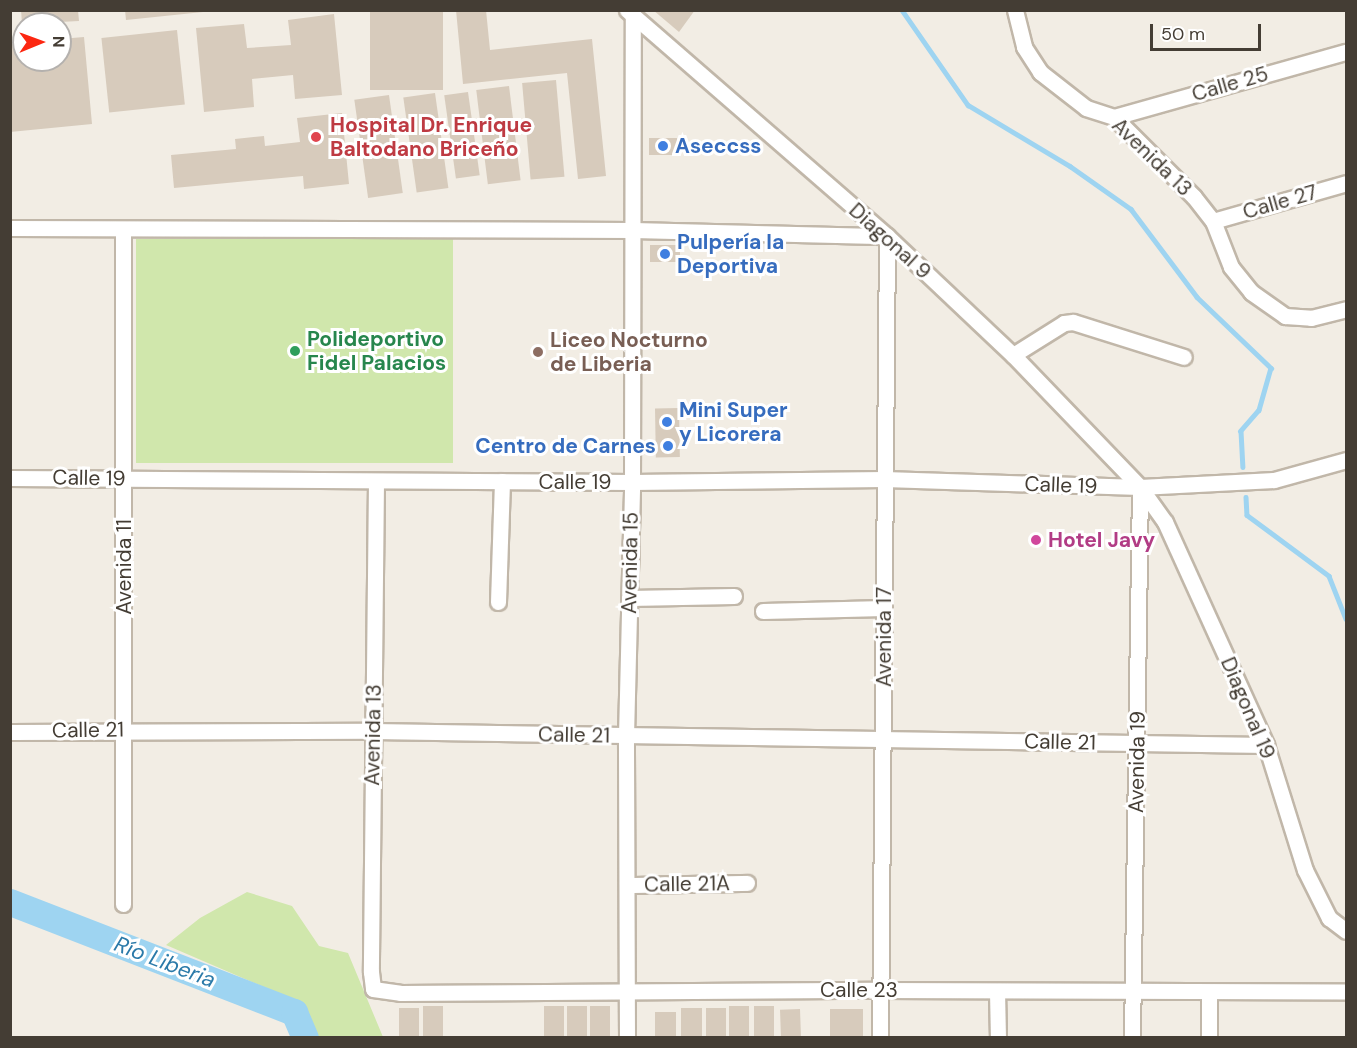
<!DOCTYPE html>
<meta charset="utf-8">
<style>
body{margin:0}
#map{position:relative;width:1357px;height:1048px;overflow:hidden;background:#f2ede4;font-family:"DM Sans",sans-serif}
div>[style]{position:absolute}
.green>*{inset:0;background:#d0e7ac;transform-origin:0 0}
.stream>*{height:4.5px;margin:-2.25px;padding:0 2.25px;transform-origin:2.25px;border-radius:2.25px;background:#9ed4f1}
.river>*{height:27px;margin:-13.5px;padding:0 13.5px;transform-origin:13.5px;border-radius:13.5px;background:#9ed4f1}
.building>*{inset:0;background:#d7cbbc;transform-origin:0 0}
.roads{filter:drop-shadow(2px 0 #c1b7a9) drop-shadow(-2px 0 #c1b7a9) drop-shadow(0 2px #c1b7a9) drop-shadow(0 -2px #c1b7a9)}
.minor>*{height:15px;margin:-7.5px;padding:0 7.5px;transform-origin:7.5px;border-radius:7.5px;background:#fff}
.dots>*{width:16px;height:16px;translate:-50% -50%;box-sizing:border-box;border:3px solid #fff;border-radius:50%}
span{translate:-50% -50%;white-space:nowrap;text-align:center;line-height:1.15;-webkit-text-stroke:6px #fff;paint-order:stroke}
.street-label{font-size:21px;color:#443d34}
.health-label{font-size:21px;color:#be3a42;font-weight:700}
.left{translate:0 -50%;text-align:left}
.shop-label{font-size:21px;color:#366cbe;font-weight:700}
.right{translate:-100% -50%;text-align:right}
.leisure-label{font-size:21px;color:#27864d;font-weight:700}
.education-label{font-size:21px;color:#785e54;font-weight:700}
.hotel-label{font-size:21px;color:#b23c85;font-weight:700}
.water-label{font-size:22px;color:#2b7aa9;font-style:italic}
.frame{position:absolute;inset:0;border:12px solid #443d34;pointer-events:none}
.north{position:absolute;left:12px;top:12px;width:60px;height:60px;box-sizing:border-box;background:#fff;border:2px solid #b4b1ae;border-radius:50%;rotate:89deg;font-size:16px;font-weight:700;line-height:24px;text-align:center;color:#443d34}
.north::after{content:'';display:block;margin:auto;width:21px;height:27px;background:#fc2711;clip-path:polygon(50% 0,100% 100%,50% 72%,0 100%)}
.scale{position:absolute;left:1150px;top:24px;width:111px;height:27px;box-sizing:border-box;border:3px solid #443d34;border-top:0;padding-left:8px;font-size:18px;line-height:21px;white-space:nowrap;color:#443d34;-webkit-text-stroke:4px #fff;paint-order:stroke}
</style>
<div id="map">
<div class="green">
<div style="left:453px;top:239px;width:224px;height:317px;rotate:90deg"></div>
<div style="clip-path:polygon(247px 892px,292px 906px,319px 946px,348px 953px,383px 1037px,315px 1037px,301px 1003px,166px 945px,200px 918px)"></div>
</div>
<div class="stream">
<div style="left:902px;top:10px;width:116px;rotate:55.2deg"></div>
<div style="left:968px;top:105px;width:119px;rotate:30.9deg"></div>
<div style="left:1070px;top:166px;width:75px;rotate:35.2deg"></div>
<div style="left:1131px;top:209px;width:110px;rotate:53.1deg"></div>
<div style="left:1197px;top:297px;width:103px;rotate:43.8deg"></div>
<div style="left:1271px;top:368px;width:44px;rotate:105.9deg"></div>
<div style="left:1259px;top:410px;width:28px;rotate:131deg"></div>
<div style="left:1241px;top:431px;width:36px;rotate:87deg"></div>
<div style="left:1246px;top:497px;width:18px;rotate:87deg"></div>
<div style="left:1247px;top:515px;width:102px;rotate:36.6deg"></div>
<div style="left:1329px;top:576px;width:46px;rotate:68.4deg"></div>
</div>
<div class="river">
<div style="left:10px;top:902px;width:305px;rotate:21.2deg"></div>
<div style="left:294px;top:1012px;width:28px;rotate:67deg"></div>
</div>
<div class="building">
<div style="clip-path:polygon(21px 10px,78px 10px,79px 21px,22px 24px)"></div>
<div style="clip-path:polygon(125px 10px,203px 10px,203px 12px,126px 20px)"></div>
<div style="left:370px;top:10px;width:73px;height:80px"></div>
<div style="clip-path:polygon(456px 10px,486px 10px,490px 50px,592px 39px,606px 176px,578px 179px,567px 73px,463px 84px)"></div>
<div style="clip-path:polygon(653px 10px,695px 10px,679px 32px)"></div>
<div style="clip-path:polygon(334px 14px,342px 95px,295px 99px,293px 75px,252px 79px,254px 107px,204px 112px,196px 28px,244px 24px,247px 48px,291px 45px,288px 20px)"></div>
<div style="left:177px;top:30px;width:75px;height:76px;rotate:84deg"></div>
<div style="clip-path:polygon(84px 37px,92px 124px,10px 132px,10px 44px,24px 43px,24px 60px,60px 60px,60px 39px)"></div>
<div style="left:556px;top:80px;width:97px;height:34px;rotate:85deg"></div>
<div style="left:509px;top:86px;width:95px;height:33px;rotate:83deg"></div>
<div style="left:468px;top:92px;width:84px;height:24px;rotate:82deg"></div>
<div style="left:435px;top:93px;width:96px;height:32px;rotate:82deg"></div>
<div style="left:389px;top:95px;width:99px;height:35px;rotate:82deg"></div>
<div style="clip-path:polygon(342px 113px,349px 184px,304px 189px,303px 176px,174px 188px,171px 155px,236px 149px,235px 139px,264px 136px,265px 146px,300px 142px,297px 118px)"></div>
<div style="left:649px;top:138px;width:28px;height:17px"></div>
<div style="left:650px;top:245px;width:30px;height:17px"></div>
<div style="left:679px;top:408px;width:49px;height:24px;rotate:89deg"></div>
<div style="left:423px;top:1006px;width:20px;height:32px"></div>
<div style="left:544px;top:1006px;width:20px;height:32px"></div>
<div style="left:567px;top:1006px;width:20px;height:32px"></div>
<div style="left:590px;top:1006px;width:20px;height:32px"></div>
<div style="left:729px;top:1006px;width:20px;height:32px"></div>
<div style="left:754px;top:1006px;width:20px;height:32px"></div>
<div style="left:399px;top:1008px;width:20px;height:30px"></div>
<div style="left:681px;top:1008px;width:21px;height:30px"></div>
<div style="left:706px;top:1008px;width:20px;height:30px"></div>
<div style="left:800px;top:1009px;width:29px;height:20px;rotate:88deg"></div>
<div style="left:830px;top:1009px;width:33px;height:29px"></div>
<div style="left:655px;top:1012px;width:21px;height:26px"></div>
</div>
<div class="roads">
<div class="minor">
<div style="left:627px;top:10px;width:344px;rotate:41deg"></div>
<div style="left:887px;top:236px;width:173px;rotate:43.4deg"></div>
<div style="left:1013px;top:355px;width:183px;rotate:46.1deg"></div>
<div style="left:1140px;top:487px;width:43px;rotate:54.5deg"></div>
<div style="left:1165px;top:522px;width:245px;rotate:65.6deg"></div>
<div style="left:1266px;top:745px;width:131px;rotate:72.7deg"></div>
<div style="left:1305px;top:870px;width:54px;rotate:63.4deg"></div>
<div style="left:1329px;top:918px;width:21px;rotate:37deg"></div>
<div style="left:1015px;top:10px;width:38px;rotate:76deg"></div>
<div style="left:1024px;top:47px;width:30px;rotate:57deg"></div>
<div style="left:1040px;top:72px;width:58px;rotate:38deg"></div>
<div style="left:1086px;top:108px;width:29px;rotate:18deg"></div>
<div style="left:1114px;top:117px;width:113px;rotate:45deg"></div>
<div style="left:1194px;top:197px;width:31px;rotate:52deg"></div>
<div style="left:1213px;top:221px;width:49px;rotate:68.6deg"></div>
<div style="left:1231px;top:267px;width:32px;rotate:51deg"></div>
<div style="left:1251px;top:292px;width:42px;rotate:35.2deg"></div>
<div style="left:1285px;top:316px;width:26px;rotate:4deg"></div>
<div style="left:1311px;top:318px;width:36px;rotate:-14deg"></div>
<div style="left:1114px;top:117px;width:241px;rotate:-15.7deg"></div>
<div style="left:1213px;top:221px;width:138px;rotate:-15.9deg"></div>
<div style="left:10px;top:228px;width:623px;rotate:0.18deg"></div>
<div style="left:633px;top:230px;width:254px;rotate:1.4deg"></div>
<div style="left:123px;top:229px;width:675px;rotate:90deg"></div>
<div style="left:1013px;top:355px;width:60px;rotate:-32.1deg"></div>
<div style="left:1064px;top:323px;width:9px;rotate:-6deg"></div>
<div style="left:1073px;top:322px;width:116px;rotate:17.5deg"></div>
<div style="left:10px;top:478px;width:622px;rotate:0.37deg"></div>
<div style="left:632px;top:482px;width:252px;rotate:-0.7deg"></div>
<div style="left:884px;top:479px;width:256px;rotate:1.8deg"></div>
<div style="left:1140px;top:487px;width:134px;rotate:-3deg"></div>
<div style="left:1274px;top:480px;width:75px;rotate:-15.5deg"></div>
<div style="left:376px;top:481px;width:491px;rotate:90.6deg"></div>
<div style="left:371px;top:972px;width:17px;rotate:83deg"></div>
<div style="left:373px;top:989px;width:27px;rotate:8deg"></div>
<div style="left:400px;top:993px;width:481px;rotate:-0.4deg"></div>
<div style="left:881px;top:990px;width:465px;rotate:0.2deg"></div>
<div style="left:629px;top:598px;width:105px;rotate:-1.1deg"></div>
<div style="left:498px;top:602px;width:121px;rotate:-88.1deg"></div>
<div style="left:763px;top:611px;width:121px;rotate:-1.4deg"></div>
<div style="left:10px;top:732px;width:363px;rotate:-0.2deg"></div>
<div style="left:373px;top:731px;width:893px;rotate:0.9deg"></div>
<div style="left:627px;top:885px;width:120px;rotate:-1deg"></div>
<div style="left:997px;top:991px;width:47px;rotate:88.8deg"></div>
<div style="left:627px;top:1038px;width:302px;rotate:-90.2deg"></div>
<div style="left:626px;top:736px;width:254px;rotate:-88.6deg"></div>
<div style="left:632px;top:482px;width:466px;rotate:-89.9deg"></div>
<div style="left:880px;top:1038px;width:802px;rotate:-89.5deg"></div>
<div style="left:1132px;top:1038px;width:551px;rotate:-89.17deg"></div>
<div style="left:1209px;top:1038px;width:46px;rotate:-90deg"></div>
</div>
</div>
<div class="dots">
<div style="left:316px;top:137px;background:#e0444e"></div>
<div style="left:663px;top:146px;background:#3f7fe0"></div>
<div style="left:665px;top:254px;background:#3f7fe0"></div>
<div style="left:295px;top:351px;background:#2e9e5b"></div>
<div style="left:538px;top:352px;background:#8d6e63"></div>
<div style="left:667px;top:422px;background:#3f7fe0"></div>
<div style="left:668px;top:446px;background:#3f7fe0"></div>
<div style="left:1036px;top:540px;background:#d1479c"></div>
</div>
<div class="street-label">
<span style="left:1230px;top:84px;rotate:-16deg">Calle 25</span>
<span style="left:1152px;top:157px;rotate:44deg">Avenida 13</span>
<span style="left:1280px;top:202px;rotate:-16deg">Calle 27</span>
<span style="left:890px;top:241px;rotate:42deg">Diagonal 9</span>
<span style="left:89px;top:478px;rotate:1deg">Calle 19</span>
<span style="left:575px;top:482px">Calle 19</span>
<span style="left:1061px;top:485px;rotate:2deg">Calle 19</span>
<span style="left:630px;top:563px;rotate:-89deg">Avenida 15</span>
<span style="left:124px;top:567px;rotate:-90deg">Avenida 11</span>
<span style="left:884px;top:637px;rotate:-90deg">Avenida 17</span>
<span style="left:1248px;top:708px;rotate:67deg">Diagonal 19</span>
<span style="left:88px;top:730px;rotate:-1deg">Calle 21</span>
<span style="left:373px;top:735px;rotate:-89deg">Avenida 13</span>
<span style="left:574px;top:735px;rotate:1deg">Calle 21</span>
<span style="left:1060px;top:742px;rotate:1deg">Calle 21</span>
<span style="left:1137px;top:762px;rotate:-89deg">Avenida 19</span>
<span style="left:687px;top:884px;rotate:-1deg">Calle 21A</span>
<span style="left:859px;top:990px">Calle 23</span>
</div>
<div class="health-label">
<span class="left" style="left:330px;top:137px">Hospital Dr. Enrique<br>Baltodano Briceño</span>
</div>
<div class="shop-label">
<span class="left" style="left:675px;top:146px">Aseccss</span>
<span class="left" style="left:677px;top:254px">Pulpería la<br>Deportiva</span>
<span class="left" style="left:679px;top:422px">Mini Super<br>y Licorera</span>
<span class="right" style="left:656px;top:446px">Centro de Carnes</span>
</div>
<div class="leisure-label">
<span class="left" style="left:307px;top:351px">Polideportivo<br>Fidel Palacios</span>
</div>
<div class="education-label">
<span class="left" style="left:550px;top:352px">Liceo Nocturno<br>de Liberia</span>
</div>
<div class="hotel-label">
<span class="left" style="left:1048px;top:540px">Hotel Javy</span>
</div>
<div class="water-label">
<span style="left:165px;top:962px;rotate:21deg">Río Liberia</span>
</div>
<div class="frame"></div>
<div class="north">N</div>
<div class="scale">50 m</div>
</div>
